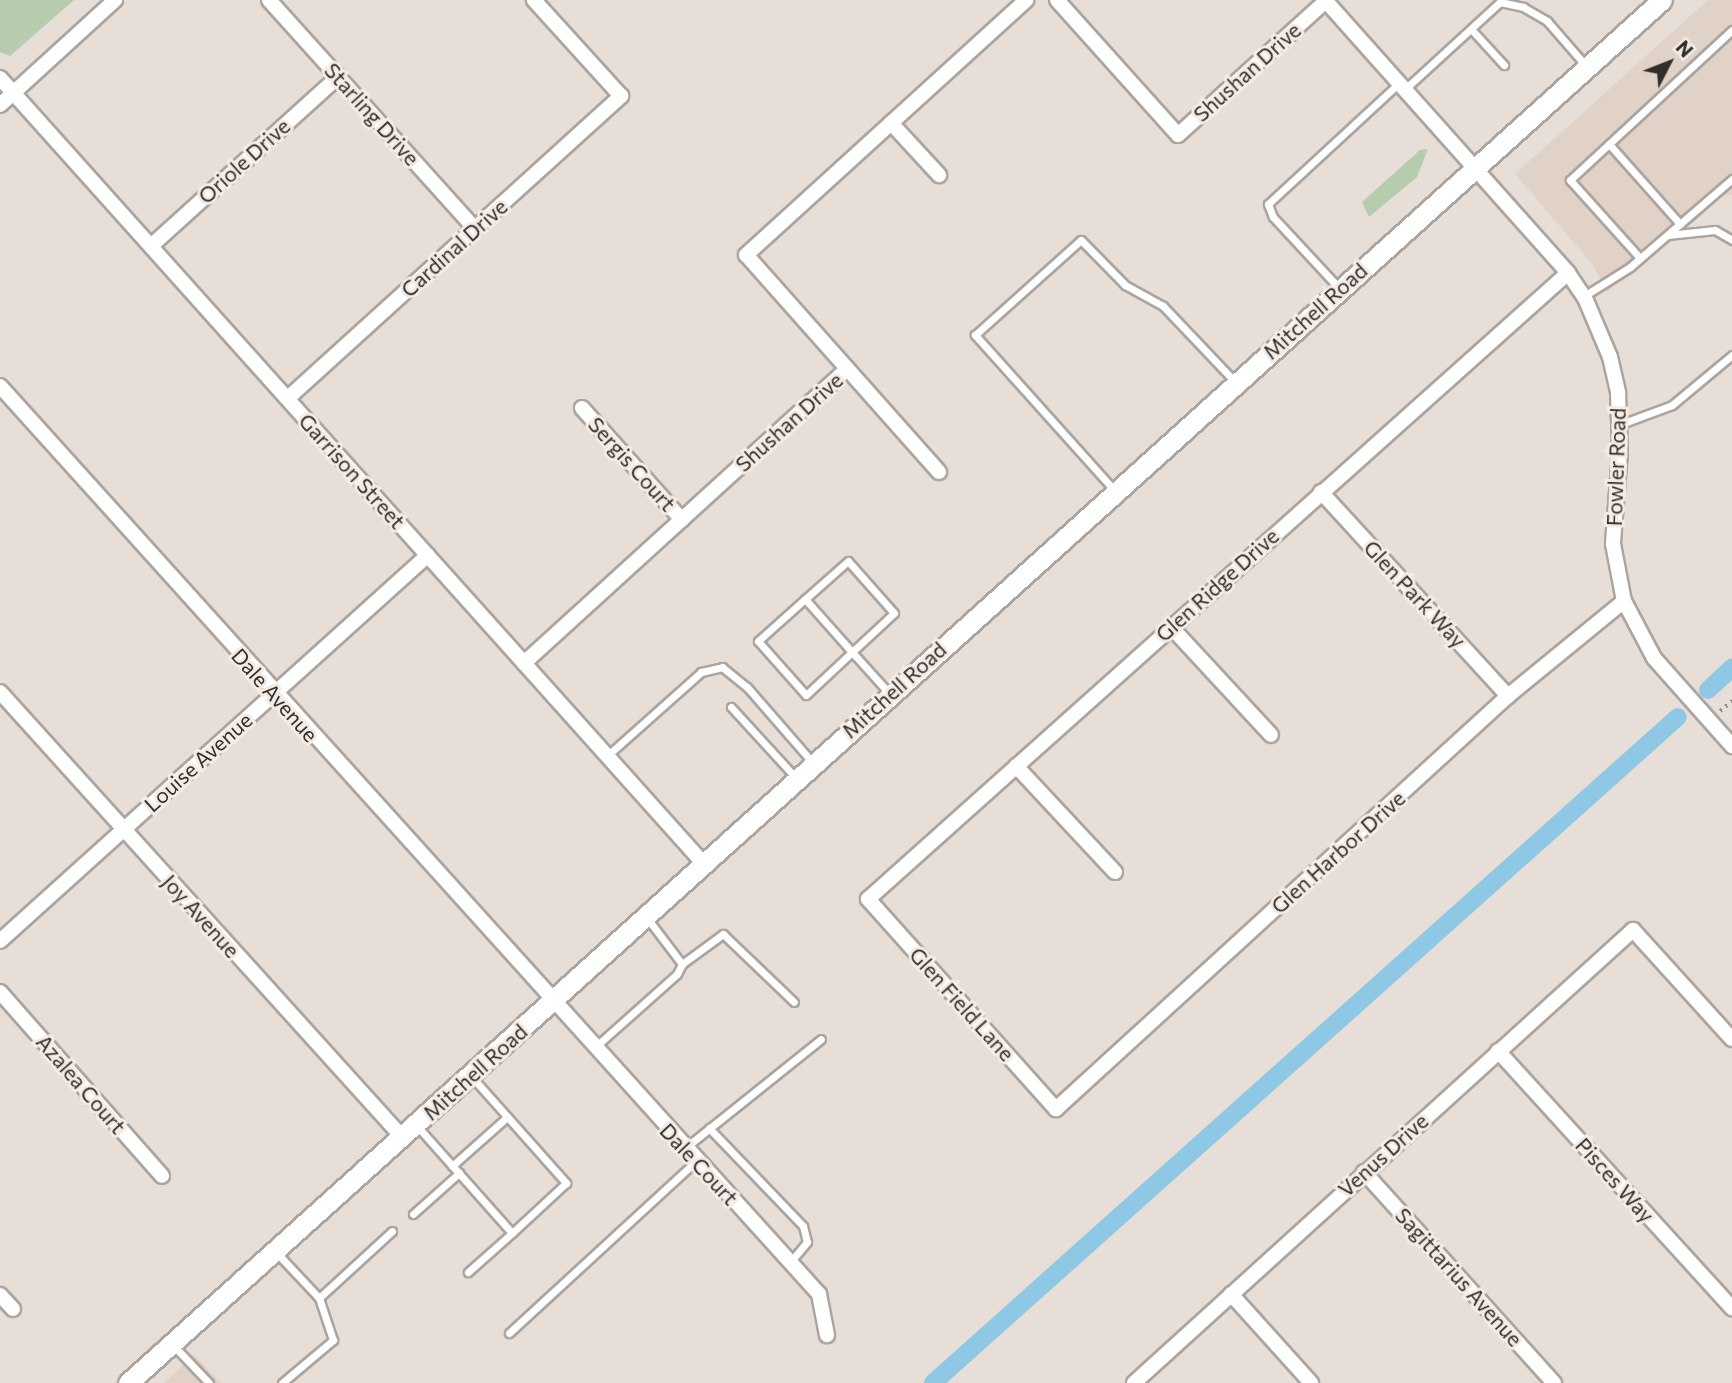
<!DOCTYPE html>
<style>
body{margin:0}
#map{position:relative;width:1732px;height:1383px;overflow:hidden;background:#e7ded7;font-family:Commissioner,sans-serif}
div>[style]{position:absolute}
.built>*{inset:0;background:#e1d2c7}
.green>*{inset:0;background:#b6ccae}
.canal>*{height:18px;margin:-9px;padding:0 9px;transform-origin:9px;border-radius:9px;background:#8ec8e4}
.path>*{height:3.5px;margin-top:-1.75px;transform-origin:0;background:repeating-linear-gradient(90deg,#8a847f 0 2px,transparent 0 7px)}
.roads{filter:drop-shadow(2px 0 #aca49e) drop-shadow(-2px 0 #aca49e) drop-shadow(0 2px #aca49e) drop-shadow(0 -2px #aca49e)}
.lane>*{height:7px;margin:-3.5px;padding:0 3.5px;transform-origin:3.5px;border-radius:3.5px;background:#fff}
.street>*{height:14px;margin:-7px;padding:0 7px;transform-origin:7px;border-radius:7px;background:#fff}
.secondary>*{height:19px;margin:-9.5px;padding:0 9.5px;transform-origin:9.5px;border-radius:9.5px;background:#fff}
span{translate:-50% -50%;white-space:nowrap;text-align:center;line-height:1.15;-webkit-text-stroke:6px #f4ebe4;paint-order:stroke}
.street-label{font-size:21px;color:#322e2c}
.north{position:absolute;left:1634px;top:28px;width:70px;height:70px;-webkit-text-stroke:5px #f4ebe4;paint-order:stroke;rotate:48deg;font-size:19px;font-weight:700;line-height:28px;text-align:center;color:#322e2c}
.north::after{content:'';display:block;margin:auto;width:24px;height:32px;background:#322e2c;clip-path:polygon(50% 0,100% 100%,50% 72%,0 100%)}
</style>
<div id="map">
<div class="built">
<div style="clip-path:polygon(1708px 0,1732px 0,1732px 195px,1719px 195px,1607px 292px,1593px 265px,1515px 174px)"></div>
<div style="clip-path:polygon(194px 1355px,221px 1383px,164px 1383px)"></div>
</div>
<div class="green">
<div style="clip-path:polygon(0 0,74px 0,10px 56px,0 52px)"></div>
<div style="clip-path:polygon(1428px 149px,1417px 177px,1369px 217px,1362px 202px,1420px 150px)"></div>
</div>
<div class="canal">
<div style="left:1708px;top:690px;width:33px;rotate:-43deg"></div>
<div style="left:933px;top:1383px;width:999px;rotate:-41.8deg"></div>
</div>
<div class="path">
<div style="left:1720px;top:711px;width:16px;rotate:-40deg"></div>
</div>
<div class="roads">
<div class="lane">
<div style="left:1471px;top:29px;width:49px;rotate:47.5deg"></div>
<div style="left:1405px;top:89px;width:129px;rotate:-42.5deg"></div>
<div style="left:1500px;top:2px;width:24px;rotate:12deg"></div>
<div style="left:1523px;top:7px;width:28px;rotate:30deg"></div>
<div style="left:1547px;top:21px;width:61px;rotate:49deg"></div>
<div style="left:1609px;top:144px;width:107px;rotate:48.4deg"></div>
<div style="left:1668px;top:235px;width:47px;rotate:-6.1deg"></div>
<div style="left:1715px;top:230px;width:20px;rotate:30deg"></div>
<div style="left:1640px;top:258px;width:105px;rotate:-131.9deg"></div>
<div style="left:1570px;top:180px;width:221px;rotate:-42.8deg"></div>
<div style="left:1339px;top:288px;width:97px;rotate:-132.9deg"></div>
<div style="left:1273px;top:217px;width:14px;rotate:-111deg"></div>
<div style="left:1268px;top:204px;width:178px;rotate:-42.7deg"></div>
<div style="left:1584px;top:296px;width:54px;rotate:-32.2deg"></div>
<div style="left:1630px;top:267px;width:135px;rotate:-40.8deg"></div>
<div style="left:1621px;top:424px;width:54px;rotate:-20.4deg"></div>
<div style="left:1672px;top:405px;width:78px;rotate:-39.8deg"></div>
<div style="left:1115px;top:491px;width:210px;rotate:-131.9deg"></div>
<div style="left:975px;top:335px;width:142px;rotate:-41.9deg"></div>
<div style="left:1081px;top:240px;width:63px;rotate:45.6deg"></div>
<div style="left:1125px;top:285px;width:43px;rotate:28.9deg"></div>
<div style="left:1163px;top:306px;width:105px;rotate:46.5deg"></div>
<div style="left:805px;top:599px;width:71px;rotate:48.4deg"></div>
<div style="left:852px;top:652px;width:57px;rotate:-42.9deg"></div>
<div style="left:894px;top:613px;width:69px;rotate:-131.5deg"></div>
<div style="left:848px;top:561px;width:57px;rotate:138.5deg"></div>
<div style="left:805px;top:599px;width:63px;rotate:138.2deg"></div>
<div style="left:758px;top:641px;width:72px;rotate:48.4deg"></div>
<div style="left:806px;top:695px;width:63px;rotate:-43.1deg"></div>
<div style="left:852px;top:652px;width:55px;rotate:47.9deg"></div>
<div style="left:731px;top:707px;width:98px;rotate:47.5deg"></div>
<div style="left:608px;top:755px;width:125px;rotate:-41.7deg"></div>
<div style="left:701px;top:672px;width:22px;rotate:-13deg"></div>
<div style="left:722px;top:667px;width:32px;rotate:39deg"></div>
<div style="left:747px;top:687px;width:102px;rotate:49deg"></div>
<div style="left:682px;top:964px;width:51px;rotate:-36.2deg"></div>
<div style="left:723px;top:934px;width:98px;rotate:43.8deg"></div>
<div style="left:594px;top:1048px;width:111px;rotate:-41.7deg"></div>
<div style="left:677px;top:974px;width:11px;rotate:-63deg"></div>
<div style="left:682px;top:964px;width:58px;rotate:-127.3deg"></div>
<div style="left:472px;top:1077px;width:142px;rotate:48.4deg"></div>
<div style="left:566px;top:1183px;width:74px;rotate:137.2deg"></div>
<div style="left:417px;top:1126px;width:143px;rotate:48.4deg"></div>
<div style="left:512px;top:1233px;width:59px;rotate:138.4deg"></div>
<div style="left:709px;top:1128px;width:136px;rotate:46.2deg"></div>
<div style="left:803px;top:1226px;width:16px;rotate:76deg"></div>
<div style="left:807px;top:1242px;width:25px;rotate:130deg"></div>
<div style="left:685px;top:1148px;width:174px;rotate:-38.7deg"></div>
<div style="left:452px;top:1166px;width:74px;rotate:-41.7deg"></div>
<div style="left:413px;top:1214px;width:62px;rotate:-41.7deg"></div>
<div style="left:275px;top:1251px;width:64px;rotate:46.9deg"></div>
<div style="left:319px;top:1298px;width:99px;rotate:-42.5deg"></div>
<div style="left:509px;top:1333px;width:254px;rotate:-42.6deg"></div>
<div style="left:172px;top:1344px;width:54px;rotate:46.5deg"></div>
<div style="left:282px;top:1383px;width:67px;rotate:-40.1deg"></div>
<div style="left:333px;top:1340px;width:44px;rotate:-108.4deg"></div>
</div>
<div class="street">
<div style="left:269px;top:0;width:308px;rotate:48deg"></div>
<div style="left:1057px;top:0;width:181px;rotate:48.1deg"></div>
<div style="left:1178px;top:135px;width:200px;rotate:-42.2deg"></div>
<div style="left:1325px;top:0;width:365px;rotate:48.3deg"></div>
<div style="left:1568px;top:273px;width:30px;rotate:56deg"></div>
<div style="left:1585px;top:298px;width:64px;rotate:67deg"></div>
<div style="left:1610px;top:357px;width:37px;rotate:77deg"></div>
<div style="left:1618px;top:393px;width:59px;rotate:88.1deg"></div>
<div style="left:1620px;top:452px;width:92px;rotate:94.4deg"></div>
<div style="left:1613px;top:544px;width:58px;rotate:79.1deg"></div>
<div style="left:1624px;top:601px;width:64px;rotate:62.2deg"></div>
<div style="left:1654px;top:658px;width:118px;rotate:48.4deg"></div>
<div style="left:0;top:78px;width:1057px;rotate:48.15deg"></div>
<div style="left:0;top:105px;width:156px;rotate:-42.4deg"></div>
<div style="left:891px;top:123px;width:71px;rotate:47.3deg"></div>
<div style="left:151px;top:246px;width:252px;rotate:-42.1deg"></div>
<div style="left:1568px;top:273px;width:939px;rotate:138.19deg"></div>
<div style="left:868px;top:899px;width:282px;rotate:48.2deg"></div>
<div style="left:1056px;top:1109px;width:612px;rotate:-42.42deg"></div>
<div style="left:1508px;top:696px;width:150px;rotate:-39.3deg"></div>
<div style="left:0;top:386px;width:1223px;rotate:47.95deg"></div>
<div style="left:819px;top:1294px;width:42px;rotate:79deg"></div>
<div style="left:288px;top:398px;width:450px;rotate:-42.2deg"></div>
<div style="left:621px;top:96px;width:130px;rotate:-132.2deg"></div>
<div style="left:582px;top:408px;width:150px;rotate:48.2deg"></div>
<div style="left:939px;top:472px;width:290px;rotate:-131.6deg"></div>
<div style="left:746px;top:255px;width:379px;rotate:-42.3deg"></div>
<div style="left:1321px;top:492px;width:277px;rotate:47.5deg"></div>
<div style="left:1171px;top:627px;width:147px;rotate:47.2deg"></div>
<div style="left:524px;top:663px;width:437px;rotate:-42.3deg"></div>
<div style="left:0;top:692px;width:601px;rotate:47.9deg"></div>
<div style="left:1016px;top:766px;width:145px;rotate:47deg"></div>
<div style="left:0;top:941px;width:576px;rotate:-42.05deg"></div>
<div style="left:0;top:992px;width:245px;rotate:48.6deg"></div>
<div style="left:1498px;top:1051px;width:348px;rotate:47.7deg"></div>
<div style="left:1364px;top:1172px;width:284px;rotate:48deg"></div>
<div style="left:1231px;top:1294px;width:120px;rotate:48deg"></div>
<div style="left:0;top:1295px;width:19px;rotate:47deg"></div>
<div style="left:1134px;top:1383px;width:674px;rotate:-42.23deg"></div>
<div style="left:1633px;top:930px;width:147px;rotate:47.8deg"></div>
</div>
<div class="secondary">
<div style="left:128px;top:1383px;width:2065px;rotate:-42.04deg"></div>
</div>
</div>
<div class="street-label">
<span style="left:1247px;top:72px;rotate:-42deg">Shushan Drive</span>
<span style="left:372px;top:114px;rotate:48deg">Starling Drive</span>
<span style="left:244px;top:161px;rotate:-42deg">Oriole Drive</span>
<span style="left:454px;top:248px;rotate:-42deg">Cardinal Drive</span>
<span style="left:1315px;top:311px;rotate:-42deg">Mitchell Road</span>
<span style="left:789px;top:422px;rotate:-42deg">Shushan Drive</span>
<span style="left:632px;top:464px;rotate:48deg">Sergis Court</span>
<span style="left:1616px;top:467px;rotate:-88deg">Fowler Road</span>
<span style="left:352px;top:471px;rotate:48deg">Garrison Street</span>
<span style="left:1217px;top:585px;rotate:-42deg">Glen Ridge Drive</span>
<span style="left:1415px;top:594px;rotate:47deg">Glen Park Way</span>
<span style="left:894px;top:690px;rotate:-42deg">Mitchell Road</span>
<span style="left:275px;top:695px;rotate:48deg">Dale Avenue</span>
<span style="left:198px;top:762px;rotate:-42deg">Louise Avenue</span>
<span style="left:1338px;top:852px;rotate:-42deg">Glen Harbor Drive</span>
<span style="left:201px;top:916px;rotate:48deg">Joy Avenue</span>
<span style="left:962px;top:1004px;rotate:48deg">Glen Field Lane</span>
<span style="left:475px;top:1072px;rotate:-42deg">Mitchell Road</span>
<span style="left:81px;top:1084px;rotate:49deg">Azalea Court</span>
<span style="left:1383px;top:1155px;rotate:-42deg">Venus Drive</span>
<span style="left:699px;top:1164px;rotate:47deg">Dale Court</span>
<span style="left:1615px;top:1180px;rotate:48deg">Pisces Way</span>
<span style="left:1459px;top:1277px;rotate:48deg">Sagittarius Avenue</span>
</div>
<div class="north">N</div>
</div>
